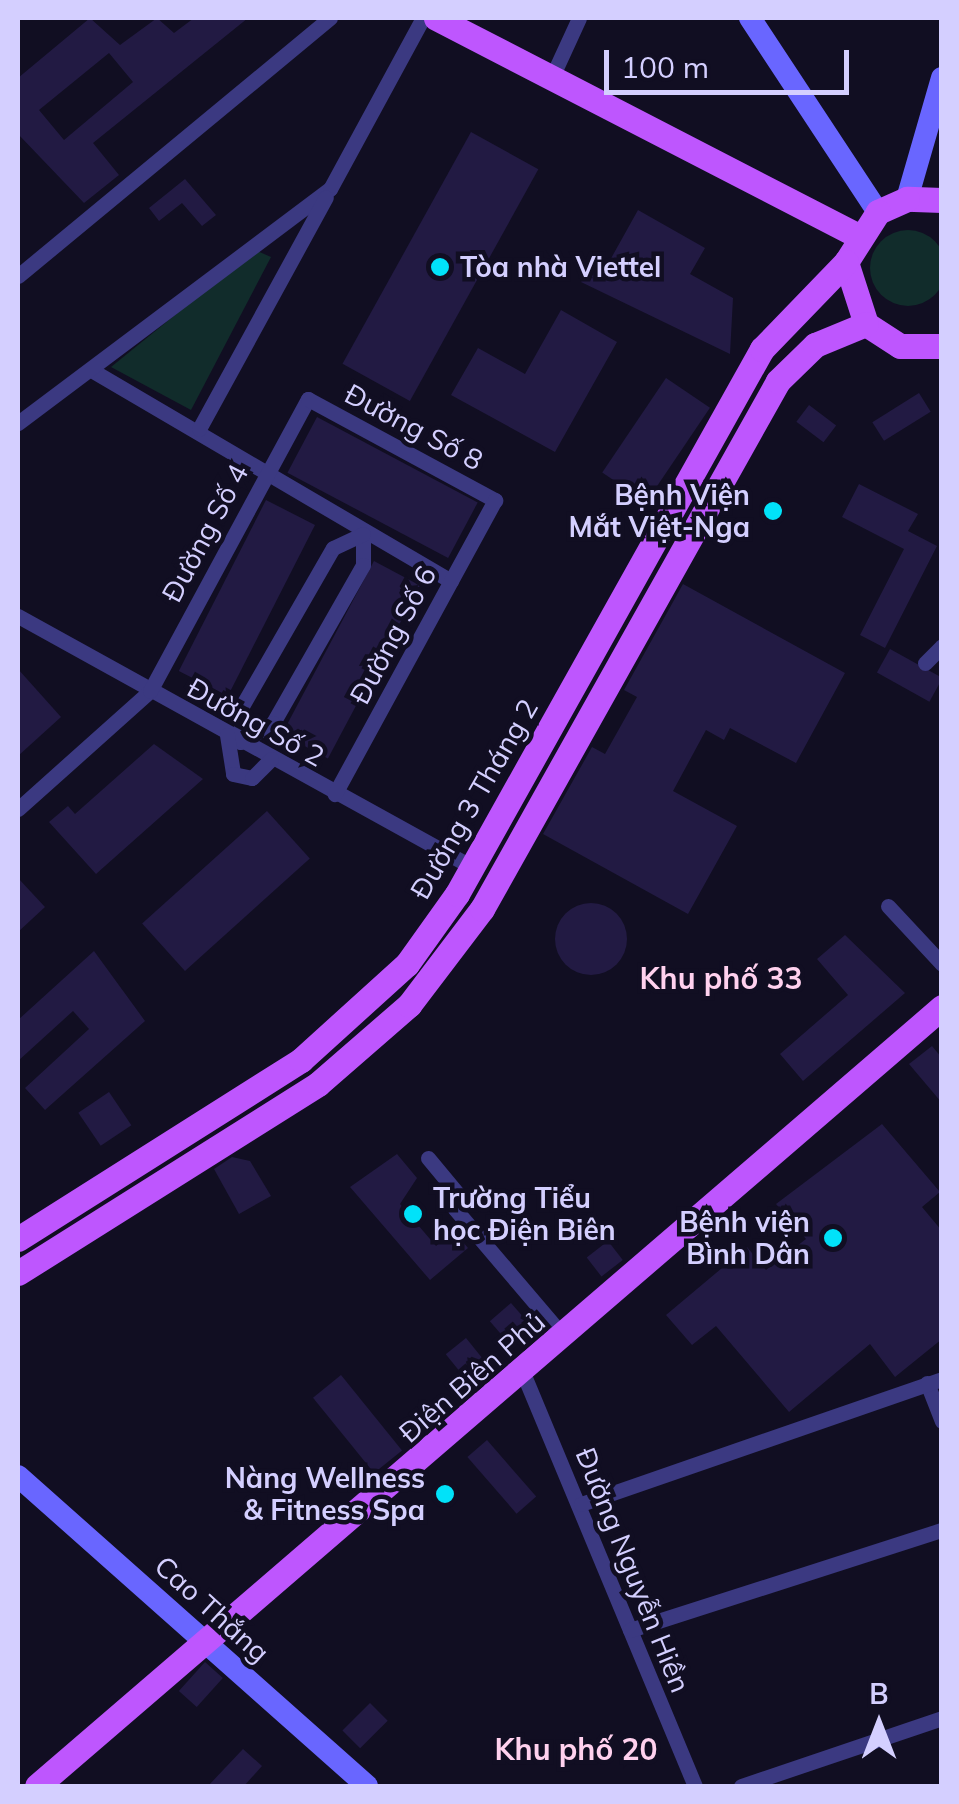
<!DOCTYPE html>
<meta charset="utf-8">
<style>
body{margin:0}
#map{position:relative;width:959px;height:1804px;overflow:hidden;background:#110e22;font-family:Mulish,sans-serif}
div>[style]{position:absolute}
.green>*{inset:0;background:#112c2b}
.round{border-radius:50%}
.building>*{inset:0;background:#221a43;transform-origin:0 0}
.street>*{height:15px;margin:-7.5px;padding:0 7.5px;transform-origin:7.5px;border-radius:7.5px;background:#3b3981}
.secondary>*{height:22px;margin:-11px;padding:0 11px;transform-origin:11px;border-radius:11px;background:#6966ff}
.primary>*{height:25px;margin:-12.5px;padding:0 12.5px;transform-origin:12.5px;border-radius:12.5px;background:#be56fe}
.dots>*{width:28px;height:28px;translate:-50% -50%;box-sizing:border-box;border:5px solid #110e22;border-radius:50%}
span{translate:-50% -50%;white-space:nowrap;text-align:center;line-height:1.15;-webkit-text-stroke:9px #110e22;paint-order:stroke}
.poi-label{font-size:28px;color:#d4cfff;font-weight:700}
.left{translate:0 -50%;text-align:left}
.right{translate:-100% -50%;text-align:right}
.street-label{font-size:28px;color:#d4cfff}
.neighbourhood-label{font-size:30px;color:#ffd1ee;font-weight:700}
.frame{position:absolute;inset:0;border:20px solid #d4cfff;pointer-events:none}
.north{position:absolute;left:829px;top:1674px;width:100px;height:100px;-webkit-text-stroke:8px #110e22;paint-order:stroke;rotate:0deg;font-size:28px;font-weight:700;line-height:40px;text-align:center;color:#d4cfff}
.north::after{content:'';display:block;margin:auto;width:35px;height:45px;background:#d4cfff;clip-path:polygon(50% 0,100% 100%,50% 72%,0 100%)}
.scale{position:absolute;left:604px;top:50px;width:245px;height:45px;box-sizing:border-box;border:5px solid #d4cfff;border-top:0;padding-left:12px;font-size:30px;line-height:35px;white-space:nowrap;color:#d4cfff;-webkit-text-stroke:8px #110e22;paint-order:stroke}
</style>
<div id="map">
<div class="green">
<div class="round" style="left:870px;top:230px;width:76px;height:76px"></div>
<div style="clip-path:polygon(255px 250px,271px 257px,191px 410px,111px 367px)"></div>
</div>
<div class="building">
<div style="clip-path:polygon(evenodd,90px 18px,120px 45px,157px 18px,174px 33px,194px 18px,248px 18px,93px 143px,119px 175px,84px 203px,18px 134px,18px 78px,90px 18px,109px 53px,133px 82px,64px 140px,39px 110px,109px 53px)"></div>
<div style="left:471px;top:132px;width:77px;height:265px;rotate:29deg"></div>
<div style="clip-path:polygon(185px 179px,216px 215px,202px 226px,182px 203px,159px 221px,149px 208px)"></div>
<div style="clip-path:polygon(638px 210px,705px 248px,690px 274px,733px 298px,730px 354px,581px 282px,596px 255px,609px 262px)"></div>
<div style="clip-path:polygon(561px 310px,617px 342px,555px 452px,451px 395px,478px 348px,525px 374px)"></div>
<div style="left:666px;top:378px;width:53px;height:114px;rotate:34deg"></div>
<div style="left:919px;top:393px;width:22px;height:55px;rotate:58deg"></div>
<div style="left:809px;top:405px;width:34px;height:21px;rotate:37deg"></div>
<div style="left:317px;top:417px;width:182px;height:63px;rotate:28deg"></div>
<div style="clip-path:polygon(859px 484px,918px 514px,908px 531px,937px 546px,885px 648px,860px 635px,904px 549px,842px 517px)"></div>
<div style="left:266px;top:500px;width:55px;height:192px;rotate:27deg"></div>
<div style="left:374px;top:561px;width:52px;height:196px;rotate:28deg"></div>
<div style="clip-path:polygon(683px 584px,845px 673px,796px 763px,730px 728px,724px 740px,706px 730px,673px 791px,737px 826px,688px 914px,543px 834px,592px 747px,605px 754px,637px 697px,624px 690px)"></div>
<div style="left:890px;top:649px;width:60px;height:27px;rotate:29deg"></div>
<div style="clip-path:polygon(18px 669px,61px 717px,18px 756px)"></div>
<div style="clip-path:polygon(154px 744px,203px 779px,96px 874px,49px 822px,68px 806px,75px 814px)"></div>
<div style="left:267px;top:811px;width:64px;height:168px;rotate:48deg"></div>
<div style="clip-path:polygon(18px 878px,45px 907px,18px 932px)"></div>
<div class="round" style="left:555px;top:903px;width:72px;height:72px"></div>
<div style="clip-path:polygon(845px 935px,905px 993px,803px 1081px,780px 1054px,848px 995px,817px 959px)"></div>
<div style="clip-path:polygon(94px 951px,145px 1021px,45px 1110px,25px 1088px,89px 1029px,73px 1011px,18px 1061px,18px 1020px)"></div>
<div style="clip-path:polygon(932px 1046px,942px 1058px,942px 1103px,909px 1064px)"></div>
<div style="left:109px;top:1092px;width:40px;height:37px;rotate:56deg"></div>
<div style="clip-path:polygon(882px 1124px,940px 1192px,922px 1207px,942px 1231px,942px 1339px,895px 1377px,870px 1344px,789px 1412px,716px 1326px,692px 1345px,666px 1315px,747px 1247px,766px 1270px,806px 1239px,776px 1204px)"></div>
<div style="clip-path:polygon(397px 1154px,417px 1178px,400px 1204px,436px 1246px,454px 1231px,468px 1248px,430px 1280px,350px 1187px)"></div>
<div style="clip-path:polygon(232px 1157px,250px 1161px,271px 1196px,239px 1214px,214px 1169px)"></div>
<div style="left:608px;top:1241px;width:24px;height:27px;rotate:52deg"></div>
<div style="left:511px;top:1303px;width:23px;height:28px;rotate:49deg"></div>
<div style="left:466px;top:1338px;width:36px;height:26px;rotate:51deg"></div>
<div style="left:341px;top:1375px;width:97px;height:36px;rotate:51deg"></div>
<div style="left:487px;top:1440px;width:75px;height:26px;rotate:49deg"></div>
<div style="left:205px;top:1662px;width:24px;height:39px;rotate:42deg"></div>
<div style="left:370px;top:1703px;width:25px;height:39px;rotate:45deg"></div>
<div style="clip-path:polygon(243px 1749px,262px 1766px,244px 1786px,208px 1786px)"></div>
</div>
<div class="street">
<div style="left:551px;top:79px;width:67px;rotate:-65.3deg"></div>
<div style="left:18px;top:276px;width:405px;rotate:-39.6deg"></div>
<div style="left:93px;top:371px;width:415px;rotate:30.4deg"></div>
<div style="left:18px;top:423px;width:390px;rotate:-36.9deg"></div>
<div style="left:330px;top:189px;width:195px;rotate:-61.5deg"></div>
<div style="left:199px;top:429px;width:264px;rotate:-61.3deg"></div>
<div style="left:363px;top:534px;width:31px;rotate:90deg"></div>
<div style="left:363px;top:565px;width:182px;rotate:119.7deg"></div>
<div style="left:273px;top:723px;width:38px;rotate:150deg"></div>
<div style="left:240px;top:742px;width:36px;rotate:-87deg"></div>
<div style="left:242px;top:706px;width:182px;rotate:-60.1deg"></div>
<div style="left:333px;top:548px;width:33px;rotate:-25deg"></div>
<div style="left:18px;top:616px;width:519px;rotate:28.94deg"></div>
<div style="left:925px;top:663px;width:24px;rotate:-45deg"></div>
<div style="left:227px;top:735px;width:39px;rotate:81deg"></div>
<div style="left:233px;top:774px;width:19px;rotate:12deg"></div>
<div style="left:252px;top:778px;width:27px;rotate:-45deg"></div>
<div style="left:18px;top:809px;width:177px;rotate:-41.8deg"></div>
<div style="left:150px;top:691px;width:332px;rotate:-61.6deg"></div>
<div style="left:308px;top:399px;width:213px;rotate:28.4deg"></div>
<div style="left:495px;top:500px;width:335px;rotate:118.6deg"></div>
<div style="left:888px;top:906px;width:79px;rotate:47deg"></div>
<div style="left:428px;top:1158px;width:53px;rotate:50.3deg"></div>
<div style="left:462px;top:1199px;width:12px;rotate:125deg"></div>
<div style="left:455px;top:1209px;width:168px;rotate:49.6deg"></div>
<div style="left:523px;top:1373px;width:447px;rotate:67.4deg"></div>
<div style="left:927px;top:1383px;width:41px;rotate:68.5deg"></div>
<div style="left:581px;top:1504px;width:382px;rotate:-19.1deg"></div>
<div style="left:630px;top:1630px;width:328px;rotate:-17.8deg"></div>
<div style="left:741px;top:1786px;width:212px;rotate:-18.7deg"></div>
</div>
<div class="secondary">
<div style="left:750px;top:18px;width:232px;rotate:56.6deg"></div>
<div style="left:907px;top:199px;width:126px;rotate:-73.9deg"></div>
<div style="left:18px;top:1476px;width:467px;rotate:41.6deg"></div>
</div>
<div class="primary">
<div style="left:436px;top:18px;width:473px;rotate:27.3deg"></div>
<div style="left:942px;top:200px;width:35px;rotate:-178deg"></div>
<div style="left:907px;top:199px;width:32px;rotate:156deg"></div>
<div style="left:878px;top:212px;width:59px;rotate:122.6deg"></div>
<div style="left:846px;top:262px;width:65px;rotate:72.1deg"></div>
<div style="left:866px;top:324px;width:40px;rotate:32.9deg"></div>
<div style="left:900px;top:346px;width:42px"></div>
<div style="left:18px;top:1239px;width:335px;rotate:-32.3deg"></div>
<div style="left:301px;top:1060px;width:143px;rotate:-42.2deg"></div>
<div style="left:407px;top:964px;width:86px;rotate:-54.5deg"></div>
<div style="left:457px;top:894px;width:625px;rotate:-60.77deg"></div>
<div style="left:762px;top:349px;width:121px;rotate:-46deg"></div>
<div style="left:18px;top:1273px;width:355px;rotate:-32.2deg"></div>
<div style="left:318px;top:1084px;width:121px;rotate:-41deg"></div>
<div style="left:409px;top:1005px;width:121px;rotate:-52.8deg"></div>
<div style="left:482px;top:909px;width:605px;rotate:-60.72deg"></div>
<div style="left:778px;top:381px;width:52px;rotate:-44.2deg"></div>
<div style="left:815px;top:345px;width:55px;rotate:-22.4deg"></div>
<div style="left:37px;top:1786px;width:1194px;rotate:-40.72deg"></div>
</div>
<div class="dots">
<div style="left:440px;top:267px;background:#01e2f9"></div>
<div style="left:773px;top:511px;background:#01e2f9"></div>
<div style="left:413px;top:1214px;background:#01e2f9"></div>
<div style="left:833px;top:1238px;background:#01e2f9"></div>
<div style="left:445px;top:1494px;background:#01e2f9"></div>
</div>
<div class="poi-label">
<span class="left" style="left:460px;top:267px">Tòa nhà Viettel</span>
<span class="right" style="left:750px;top:511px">Bệnh Viện<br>Mắt Việt-Nga</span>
<span class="left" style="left:433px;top:1214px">Trường Tiểu<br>học Điện Biên</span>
<span class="right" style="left:810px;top:1238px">Bệnh viện<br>Bình Dân</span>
<span class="right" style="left:425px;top:1494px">Nàng Wellness<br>&amp; Fitness Spa</span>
</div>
<div class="street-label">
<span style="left:414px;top:427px;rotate:28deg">Đường Số 8</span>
<span style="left:205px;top:533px;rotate:-62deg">Đường Số 4</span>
<span style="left:393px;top:635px;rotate:-62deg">Đường Số 6</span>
<span style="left:256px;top:722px;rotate:29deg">Đường Số 2</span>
<span style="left:474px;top:799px;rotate:-60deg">Đường 3 Tháng 2</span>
<span style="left:472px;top:1377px;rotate:-41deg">Điện Biên Phủ</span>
<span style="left:633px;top:1570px;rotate:68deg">Đường Nguyễn Hiền</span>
<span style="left:212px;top:1609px;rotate:42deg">Cao Thắng</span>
</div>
<div class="neighbourhood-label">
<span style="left:721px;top:978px">Khu phố 33</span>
<span style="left:576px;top:1749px">Khu phố 20</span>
</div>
<div class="frame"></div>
<div class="north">B</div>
<div class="scale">100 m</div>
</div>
